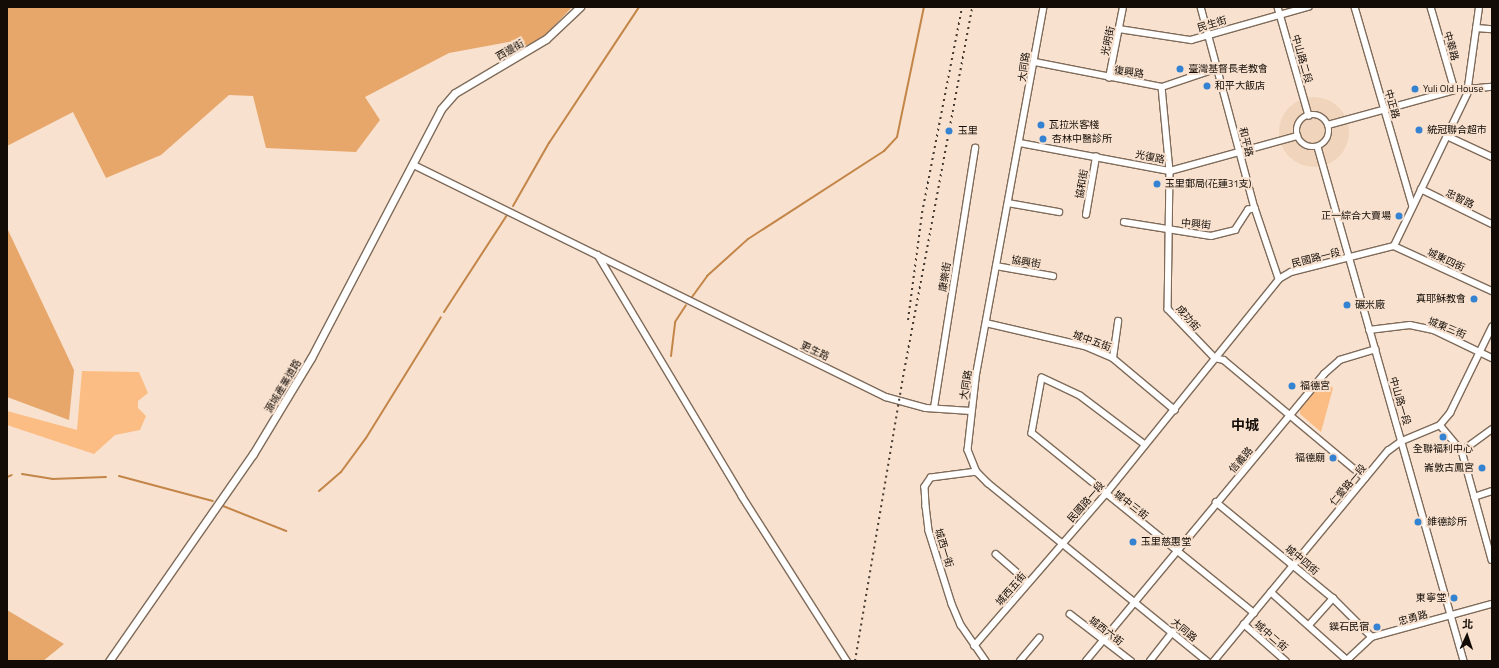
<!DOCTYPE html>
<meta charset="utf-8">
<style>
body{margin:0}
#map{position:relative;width:1499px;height:668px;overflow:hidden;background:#f8e1ce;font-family:"Titillium Web","Noto Sans TC",sans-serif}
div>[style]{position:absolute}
.built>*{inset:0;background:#f0d5bc}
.round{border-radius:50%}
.green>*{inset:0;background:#fbbd83}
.forest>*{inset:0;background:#e7a76a}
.stream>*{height:2px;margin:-1px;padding:0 1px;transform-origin:1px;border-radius:1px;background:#c38548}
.roads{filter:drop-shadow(1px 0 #7f6b5a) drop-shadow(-1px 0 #7f6b5a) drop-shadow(0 1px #7f6b5a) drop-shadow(0 -1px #7f6b5a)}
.minor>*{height:5.5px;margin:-2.75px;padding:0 2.75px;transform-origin:2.75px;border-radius:2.75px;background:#fff}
.minor>.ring{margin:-2.75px;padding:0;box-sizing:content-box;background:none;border:5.5px solid #fff;border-radius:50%}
.tertiary>*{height:7px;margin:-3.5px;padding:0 3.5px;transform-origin:3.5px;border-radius:3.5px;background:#fff}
.rail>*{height:2px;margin-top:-1px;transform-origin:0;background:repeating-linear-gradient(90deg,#453a31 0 2px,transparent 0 6px)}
.dots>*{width:11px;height:11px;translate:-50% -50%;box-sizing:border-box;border:2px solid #f8e1ce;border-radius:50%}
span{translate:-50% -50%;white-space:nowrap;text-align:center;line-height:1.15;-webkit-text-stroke:4px #f8e1ce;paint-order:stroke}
.street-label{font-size:10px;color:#130c06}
.poi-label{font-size:10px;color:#130c06}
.left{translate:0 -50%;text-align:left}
.right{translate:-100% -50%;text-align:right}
.district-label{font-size:14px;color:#130c06;font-weight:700}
.frame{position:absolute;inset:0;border:8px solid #130c06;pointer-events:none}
.north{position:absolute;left:1447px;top:616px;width:40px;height:40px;-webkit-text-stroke:3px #f8e1ce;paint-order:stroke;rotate:3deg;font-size:11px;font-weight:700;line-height:16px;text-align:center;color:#130c06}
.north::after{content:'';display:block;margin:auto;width:14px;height:18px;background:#130c06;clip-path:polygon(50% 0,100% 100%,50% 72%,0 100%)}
</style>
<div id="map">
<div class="built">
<div class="round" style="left:1279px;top:97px;width:70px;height:70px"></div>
</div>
<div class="green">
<div style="clip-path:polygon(82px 371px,139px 372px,148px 393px,138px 401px,138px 408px,146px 416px,140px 430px,115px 435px,94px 454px,7px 425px,7px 411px,77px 430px)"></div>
<div style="clip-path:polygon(1322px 380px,1333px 388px,1321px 432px,1300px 414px,1300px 407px)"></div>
</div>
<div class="forest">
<div style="clip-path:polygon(7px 7px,572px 7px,541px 40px,522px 47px,520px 40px,449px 53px,365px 97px,380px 120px,356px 152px,266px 148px,253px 96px,229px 95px,161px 155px,106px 178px,73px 112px,7px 146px)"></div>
<div style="clip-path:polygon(7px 228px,74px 370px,69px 420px,7px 397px)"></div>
<div style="clip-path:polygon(7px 610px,64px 644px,43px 661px,7px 661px)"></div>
</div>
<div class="stream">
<div style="left:513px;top:206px;width:73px;rotate:-60.3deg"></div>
<div style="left:549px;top:143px;width:163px;rotate:-56.5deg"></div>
<div style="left:692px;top:297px;width:26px;rotate:-54deg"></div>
<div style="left:707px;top:276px;width:55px;rotate:-42.1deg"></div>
<div style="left:748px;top:239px;width:162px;rotate:-32.9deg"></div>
<div style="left:884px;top:151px;width:19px;rotate:-47deg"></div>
<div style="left:897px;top:137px;width:133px;rotate:-78.3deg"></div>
<div style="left:444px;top:312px;width:116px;rotate:-57deg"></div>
<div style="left:671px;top:356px;width:34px;rotate:-83deg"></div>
<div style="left:675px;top:322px;width:20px;rotate:-57deg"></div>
<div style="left:22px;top:474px;width:30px;rotate:9deg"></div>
<div style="left:52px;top:479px;width:54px;rotate:-2.1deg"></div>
<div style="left:119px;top:476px;width:97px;rotate:14.9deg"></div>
<div style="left:7px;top:477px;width:5px;rotate:-22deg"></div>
<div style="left:319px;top:491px;width:29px;rotate:-41deg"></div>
<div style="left:341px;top:472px;width:42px;rotate:-53.7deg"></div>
<div style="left:366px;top:438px;width:142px;rotate:-58.2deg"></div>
<div style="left:223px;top:506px;width:68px;rotate:21.6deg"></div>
</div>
<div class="roads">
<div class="minor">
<div style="left:1044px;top:7px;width:378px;rotate:100.4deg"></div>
<div style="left:976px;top:379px;width:71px;rotate:96.4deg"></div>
<div style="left:968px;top:450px;width:24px;rotate:68deg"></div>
<div style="left:977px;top:472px;width:16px;rotate:45deg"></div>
<div style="left:988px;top:483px;width:282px;rotate:39.1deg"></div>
<div style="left:1201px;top:7px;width:208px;rotate:75deg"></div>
<div style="left:1255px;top:208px;width:75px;rotate:71.3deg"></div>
<div style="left:1278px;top:7px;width:113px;rotate:74.1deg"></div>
<div style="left:1355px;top:7px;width:207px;rotate:73.8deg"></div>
<div style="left:1431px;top:7px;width:86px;rotate:73.9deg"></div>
<div style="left:1476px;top:28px;width:16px;rotate:4deg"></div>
<div style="left:1119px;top:29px;width:73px;rotate:8.7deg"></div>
<div style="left:1191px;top:40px;width:122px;rotate:-15.8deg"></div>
<div style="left:1035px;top:62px;width:129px;rotate:11.1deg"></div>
<div style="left:1162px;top:87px;width:59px;rotate:-18.7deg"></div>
<div style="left:1109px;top:78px;width:72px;rotate:-78.8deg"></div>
<div style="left:1162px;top:87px;width:84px;rotate:84.6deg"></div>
<div style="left:1170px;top:171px;width:138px;rotate:90.8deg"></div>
<div style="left:1168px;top:309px;width:68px;rotate:46.2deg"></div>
<div style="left:1215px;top:358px;width:9px;rotate:13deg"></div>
<div style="left:1224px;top:360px;width:184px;rotate:39.9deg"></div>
<div class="ring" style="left:1297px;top:115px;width:26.5px;height:26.5px"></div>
<div style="left:1328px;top:125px;width:132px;rotate:-15.4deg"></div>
<div style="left:1455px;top:90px;width:37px;rotate:-5deg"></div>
<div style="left:1447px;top:136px;width:50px;rotate:25deg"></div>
<div style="left:1020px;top:143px;width:153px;rotate:10.6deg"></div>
<div style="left:1170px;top:171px;width:132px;rotate:-15.4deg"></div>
<div style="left:1318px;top:147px;width:534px;rotate:74.14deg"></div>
<div style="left:414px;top:165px;width:526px;rotate:26.18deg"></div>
<div style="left:886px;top:397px;width:41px;rotate:15.4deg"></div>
<div style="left:926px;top:408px;width:45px;rotate:3.8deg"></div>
<div style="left:1421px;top:189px;width:79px;rotate:26.2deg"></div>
<div style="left:1008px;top:203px;width:52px;rotate:10deg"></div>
<div style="left:1086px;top:215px;width:59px;rotate:-80.2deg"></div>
<div style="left:1124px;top:222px;width:88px;rotate:9.1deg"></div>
<div style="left:1211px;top:236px;width:25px;rotate:-14deg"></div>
<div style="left:1235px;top:230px;width:24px;rotate:-57deg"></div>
<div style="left:1248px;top:210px;width:7px;rotate:-16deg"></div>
<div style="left:1394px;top:246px;width:108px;rotate:24.7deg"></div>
<div style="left:598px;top:255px;width:281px;rotate:59.1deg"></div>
<div style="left:742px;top:496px;width:196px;rotate:57.5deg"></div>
<div style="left:996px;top:266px;width:58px;rotate:10deg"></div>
<div style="left:986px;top:323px;width:102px;rotate:13.1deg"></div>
<div style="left:1085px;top:346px;width:30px;rotate:23deg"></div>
<div style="left:1113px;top:358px;width:81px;rotate:40deg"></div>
<div style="left:1369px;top:330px;width:41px;rotate:-7deg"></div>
<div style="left:1410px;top:325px;width:25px;rotate:12deg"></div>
<div style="left:1434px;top:330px;width:64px;rotate:25.8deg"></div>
<div style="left:1113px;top:358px;width:37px;rotate:-82deg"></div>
<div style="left:934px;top:408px;width:263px;rotate:-81deg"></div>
<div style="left:1440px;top:425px;width:34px;rotate:50deg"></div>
<div style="left:1462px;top:451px;width:113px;rotate:74.6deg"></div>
<div style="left:1145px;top:445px;width:81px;rotate:-143deg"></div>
<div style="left:1080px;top:396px;width:42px;rotate:-154.7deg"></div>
<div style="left:1042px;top:378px;width:56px;rotate:100.3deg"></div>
<div style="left:1032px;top:433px;width:286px;rotate:39deg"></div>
<div style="left:1462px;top:451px;width:37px;rotate:-36deg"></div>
<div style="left:977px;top:472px;width:46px;rotate:172.6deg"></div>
<div style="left:931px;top:478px;width:11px;rotate:124deg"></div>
<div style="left:925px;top:487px;width:19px;rotate:87deg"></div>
<div style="left:926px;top:506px;width:25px;rotate:83deg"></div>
<div style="left:929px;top:531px;width:77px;rotate:72.5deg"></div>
<div style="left:952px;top:604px;width:23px;rotate:67deg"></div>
<div style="left:961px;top:625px;width:44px;rotate:55.2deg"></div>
<div style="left:1474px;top:497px;width:19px;rotate:-18deg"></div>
<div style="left:1216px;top:502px;width:151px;rotate:39.4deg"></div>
<div style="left:1333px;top:598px;width:55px;rotate:45deg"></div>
<div style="left:996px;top:554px;width:43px;rotate:41.2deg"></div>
<div style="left:1271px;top:592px;width:102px;rotate:41.8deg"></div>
<div style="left:1070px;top:614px;width:77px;rotate:37.6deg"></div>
<div style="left:1244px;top:624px;width:56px;rotate:41.4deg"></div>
<div style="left:1309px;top:625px;width:36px;rotate:-48deg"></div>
<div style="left:974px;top:646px;width:200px;rotate:-49.1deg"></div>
<div style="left:1105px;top:495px;width:277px;rotate:-51.1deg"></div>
<div style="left:1279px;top:279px;width:14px;rotate:-30deg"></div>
<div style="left:1291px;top:272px;width:106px;rotate:-14.2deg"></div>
<div style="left:1394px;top:246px;width:169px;rotate:-64.3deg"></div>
<div style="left:1467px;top:94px;width:88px;rotate:-82.1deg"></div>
<div style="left:1020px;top:661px;width:30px;rotate:-50deg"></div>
<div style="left:1086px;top:661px;width:373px;rotate:-50.3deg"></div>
<div style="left:1324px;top:374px;width:21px;rotate:-41deg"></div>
<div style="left:1340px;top:360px;width:37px;rotate:-17deg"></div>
<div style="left:1150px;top:661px;width:37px;rotate:-52deg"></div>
<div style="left:1214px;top:661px;width:273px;rotate:-50.4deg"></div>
<div style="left:1388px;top:451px;width:17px;rotate:-36deg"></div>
<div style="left:1402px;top:441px;width:41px;rotate:-22.8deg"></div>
<div style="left:1440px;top:425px;width:16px;rotate:-50deg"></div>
<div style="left:1450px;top:413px;width:96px;rotate:-64deg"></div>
<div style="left:1346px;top:661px;width:35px;rotate:-43deg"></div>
<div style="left:1372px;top:637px;width:124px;rotate:-15.4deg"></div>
</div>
<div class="tertiary">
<div style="left:109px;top:661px;width:252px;rotate:-55.2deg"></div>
<div style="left:253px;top:454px;width:112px;rotate:-58.9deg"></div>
<div style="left:311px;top:358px;width:281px;rotate:-62.4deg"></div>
<div style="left:441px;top:109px;width:21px;rotate:-49deg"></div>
<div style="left:455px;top:93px;width:106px;rotate:-30.7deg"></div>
<div style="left:546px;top:39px;width:47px;rotate:-43.3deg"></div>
</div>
</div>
<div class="rail">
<div style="left:908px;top:320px;width:108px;rotate:-82.5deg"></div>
<div style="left:922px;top:213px;width:210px;rotate:-79deg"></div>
<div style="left:855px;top:661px;width:288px;rotate:-80.4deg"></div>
<div style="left:903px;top:377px;width:376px;rotate:-79.4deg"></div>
</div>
<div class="dots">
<div style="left:1180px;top:69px;background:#3482d2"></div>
<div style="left:1207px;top:86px;background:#3482d2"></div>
<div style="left:1415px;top:89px;background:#3482d2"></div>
<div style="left:1041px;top:125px;background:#3482d2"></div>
<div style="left:1419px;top:130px;background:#3482d2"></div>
<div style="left:949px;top:131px;background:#3482d2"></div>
<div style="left:1043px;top:139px;background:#3482d2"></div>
<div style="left:1157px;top:184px;background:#3482d2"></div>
<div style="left:1399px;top:216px;background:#3482d2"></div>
<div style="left:1474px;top:299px;background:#3482d2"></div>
<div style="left:1347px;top:305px;background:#3482d2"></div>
<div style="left:1292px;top:386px;background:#3482d2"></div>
<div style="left:1443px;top:437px;background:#3482d2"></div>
<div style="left:1333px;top:458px;background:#3482d2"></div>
<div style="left:1482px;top:468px;background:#3482d2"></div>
<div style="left:1418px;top:522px;background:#3482d2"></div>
<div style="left:1133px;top:542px;background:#3482d2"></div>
<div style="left:1454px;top:598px;background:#3482d2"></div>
<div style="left:1377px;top:627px;background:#3482d2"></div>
</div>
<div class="street-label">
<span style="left:1212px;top:24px;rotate:-17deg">民生街</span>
<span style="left:1108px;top:41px;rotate:-78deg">光明街</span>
<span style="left:1451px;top:46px;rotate:74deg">中華路</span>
<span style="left:510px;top:50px;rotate:-30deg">西邊街</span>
<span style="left:1302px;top:59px;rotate:74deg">中山路二段</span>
<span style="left:1024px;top:67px;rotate:-82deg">大同路</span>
<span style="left:1129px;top:72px;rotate:8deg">復興路</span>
<span style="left:1392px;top:104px;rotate:74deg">中正路</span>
<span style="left:1246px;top:142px;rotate:76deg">和平路</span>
<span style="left:1150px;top:157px;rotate:11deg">光復路</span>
<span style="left:1082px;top:184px;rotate:-80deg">協和街</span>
<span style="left:1460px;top:199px;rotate:26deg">忠智路</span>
<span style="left:1196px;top:224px;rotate:5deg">中興街</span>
<span style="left:1316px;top:258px;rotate:-14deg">民國路一段</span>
<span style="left:1446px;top:260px;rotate:25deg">城東四街</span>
<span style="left:1026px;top:262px;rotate:9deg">協興街</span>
<span style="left:945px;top:277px;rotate:-81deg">康樂街</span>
<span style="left:1188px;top:318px;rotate:49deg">成功街</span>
<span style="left:1447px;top:328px;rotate:22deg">城東三街</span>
<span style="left:1092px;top:341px;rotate:20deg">城中五街</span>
<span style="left:815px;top:351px;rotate:25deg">更生路</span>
<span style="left:966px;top:385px;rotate:-81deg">大同路</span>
<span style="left:283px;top:386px;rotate:-59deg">源城產業道路</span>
<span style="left:1400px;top:401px;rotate:73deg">中山路一段</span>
<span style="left:1241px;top:460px;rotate:-49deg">信義路</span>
<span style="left:1348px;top:485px;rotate:-50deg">仁愛路一段</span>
<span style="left:1086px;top:502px;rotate:-49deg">民國路一段</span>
<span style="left:1131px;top:505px;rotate:38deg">城中三街</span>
<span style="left:944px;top:548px;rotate:73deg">城西一街</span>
<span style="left:1302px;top:560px;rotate:40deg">城中四街</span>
<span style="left:1011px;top:589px;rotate:-49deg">城西五街</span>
<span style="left:1413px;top:618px;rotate:-15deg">忠勇路</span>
<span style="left:1184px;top:630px;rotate:40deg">大同路</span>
<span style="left:1106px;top:631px;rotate:38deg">城西六街</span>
<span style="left:1271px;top:636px;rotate:41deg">城中二街</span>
</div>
<div class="poi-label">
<span class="left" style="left:1188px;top:69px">臺灣基督長老教會</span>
<span class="left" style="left:1215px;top:86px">和平大飯店</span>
<span class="left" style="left:1423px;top:89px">Yuli Old House</span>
<span class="left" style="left:1049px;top:125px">瓦拉米客棧</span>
<span class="left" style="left:1427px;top:130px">統冠聯合超市</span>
<span class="left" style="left:958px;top:131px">玉里</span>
<span class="left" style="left:1052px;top:139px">杏林中醫診所</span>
<span class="left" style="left:1165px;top:184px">玉里郵局(花蓮31支)</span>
<span class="right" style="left:1391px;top:216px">正一綜合大賣場</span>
<span class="right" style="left:1466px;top:299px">真耶穌教會</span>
<span class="left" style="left:1355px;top:305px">碾米廠</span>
<span class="left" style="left:1300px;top:386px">福德宮</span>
<span style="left:1443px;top:449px">全聯福利中心</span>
<span class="right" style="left:1325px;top:458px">福德廟</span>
<span class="right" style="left:1474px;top:468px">崙敦古鳳宮</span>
<span class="left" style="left:1427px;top:522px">維德診所</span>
<span class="left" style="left:1141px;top:542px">玉里慈惠堂</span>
<span class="right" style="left:1446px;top:598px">東寧堂</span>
<span class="right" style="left:1369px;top:627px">鏷石民宿</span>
</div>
<div class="district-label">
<span style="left:1245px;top:425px">中城</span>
</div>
<div class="frame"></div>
<div class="north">北</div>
</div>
